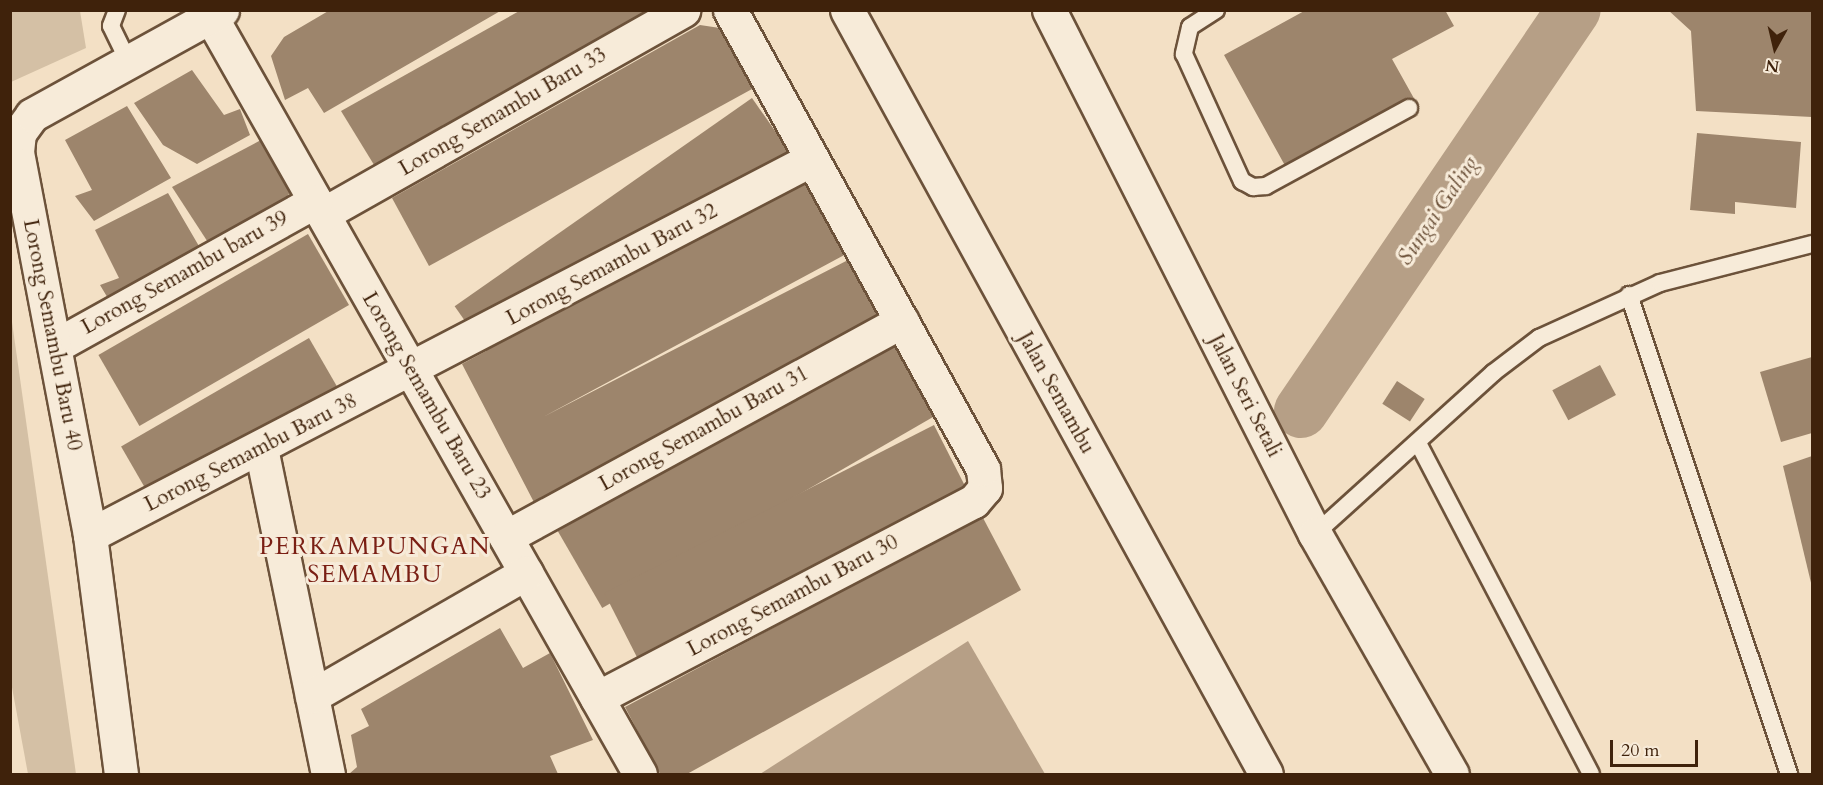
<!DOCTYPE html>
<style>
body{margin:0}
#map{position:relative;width:1823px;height:785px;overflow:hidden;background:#f3e0c5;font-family:Cardo,serif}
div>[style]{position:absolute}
.green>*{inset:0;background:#d4c0a5}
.water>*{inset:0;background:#b69f86}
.river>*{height:54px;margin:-27px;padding:0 27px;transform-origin:27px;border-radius:27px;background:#b69f86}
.building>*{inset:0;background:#9d856c;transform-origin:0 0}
.roads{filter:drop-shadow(2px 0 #6c523a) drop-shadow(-2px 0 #6c523a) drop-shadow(0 2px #6c523a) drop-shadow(0 -2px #6c523a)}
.service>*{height:16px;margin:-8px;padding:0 8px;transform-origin:8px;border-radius:8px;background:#f7ebd9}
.minor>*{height:33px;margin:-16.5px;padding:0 16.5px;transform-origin:16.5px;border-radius:16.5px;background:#f7ebd9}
.tertiary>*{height:33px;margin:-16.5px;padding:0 16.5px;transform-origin:16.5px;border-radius:16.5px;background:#f7ebd9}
.secondary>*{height:33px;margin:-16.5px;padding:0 16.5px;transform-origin:16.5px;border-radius:16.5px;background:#f7ebd9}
span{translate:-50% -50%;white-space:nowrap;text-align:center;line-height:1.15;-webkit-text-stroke:6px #f7ebd9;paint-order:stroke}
.street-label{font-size:21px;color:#3f220b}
.water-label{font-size:22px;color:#694e36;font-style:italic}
.quarter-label{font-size:24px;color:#7a1f14;letter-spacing:1.5px}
.frame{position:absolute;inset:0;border:12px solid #3f220b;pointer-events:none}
.north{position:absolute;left:1745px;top:18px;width:60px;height:60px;-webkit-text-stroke:4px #f7ebd9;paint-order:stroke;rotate:188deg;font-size:16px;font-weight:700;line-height:24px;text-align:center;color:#3f220b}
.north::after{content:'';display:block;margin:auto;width:21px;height:27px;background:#3f220b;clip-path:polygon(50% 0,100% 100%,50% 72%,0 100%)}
.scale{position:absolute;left:1610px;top:740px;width:88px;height:27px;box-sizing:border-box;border:3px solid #3f220b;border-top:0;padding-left:8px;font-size:18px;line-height:21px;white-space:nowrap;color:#3f220b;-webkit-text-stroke:4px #f7ebd9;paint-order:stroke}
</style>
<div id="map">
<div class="green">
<div style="clip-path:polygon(10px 11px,80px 11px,86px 48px,11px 82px)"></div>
<div style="clip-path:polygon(11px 315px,76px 774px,28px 774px,11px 682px)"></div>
</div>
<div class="water">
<div style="clip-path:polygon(968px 641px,1045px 774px,760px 774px)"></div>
</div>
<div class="river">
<div style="left:1301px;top:411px;width:485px;rotate:-55.8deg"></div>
</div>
<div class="building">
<div style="clip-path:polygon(330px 10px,502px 10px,324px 113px,308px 88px,285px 100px,271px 56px,284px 37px)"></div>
<div style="clip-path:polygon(521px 10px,667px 10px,379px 173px,341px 111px)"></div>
<div style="clip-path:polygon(1306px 10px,1445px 10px,1454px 26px,1392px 59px,1416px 102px,1288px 171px,1224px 55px)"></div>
<div style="clip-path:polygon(1668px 10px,1812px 10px,1812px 117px,1696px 111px,1691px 31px)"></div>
<div style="clip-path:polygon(700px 25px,733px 30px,763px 83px,429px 266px,392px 198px)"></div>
<div style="clip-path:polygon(192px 70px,224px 115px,240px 109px,250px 135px,197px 164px,163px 145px,134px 103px)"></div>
<div style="left:752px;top:98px;width:76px;height:363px;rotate:55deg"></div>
<div style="clip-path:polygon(127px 106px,171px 178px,94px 221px,75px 196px,92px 190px,65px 140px)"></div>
<div style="clip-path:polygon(1697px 133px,1801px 142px,1796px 208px,1735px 202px,1735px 214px,1690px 210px)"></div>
<div style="clip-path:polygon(261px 140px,290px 192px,276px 215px,213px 250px,172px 187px)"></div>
<div style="clip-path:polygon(809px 178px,848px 253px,543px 417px,850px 259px,886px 320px,538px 510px,462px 364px)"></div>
<div style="clip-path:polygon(168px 193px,203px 253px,112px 305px,100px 285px,119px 278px,95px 230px)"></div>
<div style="left:308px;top:234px;width:82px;height:242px;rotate:60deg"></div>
<div style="left:309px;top:338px;width:67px;height:217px;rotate:60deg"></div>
<div style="left:892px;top:338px;width:89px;height:386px;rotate:60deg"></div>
<div style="clip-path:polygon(1812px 357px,1812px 433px,1781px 442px,1760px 372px)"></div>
<div style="left:1600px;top:365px;width:34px;height:54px;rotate:62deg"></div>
<div style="left:1397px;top:381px;width:33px;height:27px;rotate:33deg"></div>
<div style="left:934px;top:425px;width:72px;height:370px;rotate:63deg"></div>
<div style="clip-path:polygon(1812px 456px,1812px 587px,1783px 466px)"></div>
<div style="clip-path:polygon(982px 516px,1021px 590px,687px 774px,660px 774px,625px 707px)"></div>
<div style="clip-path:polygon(500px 628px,523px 668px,550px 653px,593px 740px,550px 756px,558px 774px,349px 774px,357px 767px,351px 735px,369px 726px,361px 709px)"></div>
</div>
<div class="roads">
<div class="service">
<div style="left:117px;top:10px;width:17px;rotate:111deg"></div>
<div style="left:111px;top:26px;width:39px;rotate:64deg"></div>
<div style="left:1216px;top:10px;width:31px;rotate:147deg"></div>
<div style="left:1190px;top:27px;width:28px;rotate:103deg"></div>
<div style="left:1184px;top:54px;width:140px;rotate:65.5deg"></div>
<div style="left:1242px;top:181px;width:13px;rotate:29deg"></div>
<div style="left:1253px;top:187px;width:13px;rotate:-4deg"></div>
<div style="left:1266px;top:186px;width:163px;rotate:-28.6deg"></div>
<div style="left:1629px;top:295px;width:505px;rotate:71.53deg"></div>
<div style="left:1418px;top:443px;width:373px;rotate:62.4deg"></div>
<div style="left:1315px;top:534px;width:240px;rotate:-42.1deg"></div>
<div style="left:1493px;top:373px;width:58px;rotate:-37.3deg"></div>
<div style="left:1539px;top:338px;width:133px;rotate:-24.4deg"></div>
<div style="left:1660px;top:283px;width:157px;rotate:-14.4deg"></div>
</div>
<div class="minor">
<div style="left:211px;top:17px;width:870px;rotate:60.46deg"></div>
<div style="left:323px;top:214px;width:414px;rotate:-29.5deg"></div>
<div style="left:55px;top:346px;width:298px;rotate:-29.1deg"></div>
<div style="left:261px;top:448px;width:333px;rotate:78.4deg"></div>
<div style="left:90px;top:535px;width:814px;rotate:-27.51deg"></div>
<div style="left:506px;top:537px;width:451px;rotate:-28.6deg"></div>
<div style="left:312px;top:696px;width:247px;rotate:-29.9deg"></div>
<div style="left:597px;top:698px;width:425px;rotate:-27.6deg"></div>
<div style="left:974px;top:501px;width:17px;rotate:-50deg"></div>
<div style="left:985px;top:488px;width:19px;rotate:-96deg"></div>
<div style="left:983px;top:469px;width:524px;rotate:-118.86deg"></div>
<div style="left:121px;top:774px;width:241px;rotate:-97.4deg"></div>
<div style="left:90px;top:535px;width:390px;rotate:-100.8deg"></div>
<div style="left:17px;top:152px;width:19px;rotate:-84deg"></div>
<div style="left:19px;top:133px;width:22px;rotate:-54deg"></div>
<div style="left:32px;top:115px;width:217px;rotate:-28.9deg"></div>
</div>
<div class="tertiary">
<div style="left:1049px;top:10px;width:588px;rotate:63.09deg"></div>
<div style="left:1315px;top:534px;width:276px;rotate:60.3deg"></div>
</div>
<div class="secondary">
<div style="left:847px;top:10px;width:871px;rotate:61.26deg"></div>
</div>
</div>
<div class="street-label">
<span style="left:503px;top:112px;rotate:-30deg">Lorong Semambu Baru 33</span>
<span style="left:612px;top:265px;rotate:-28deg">Lorong Semambu Baru 32</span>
<span style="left:185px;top:273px;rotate:-29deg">Lorong Semambu baru 39</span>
<span style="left:52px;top:335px;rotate:79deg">Lorong Semambu Baru 40</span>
<span style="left:1056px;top:393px;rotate:61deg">Jalan Semambu</span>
<span style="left:426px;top:396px;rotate:60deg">Lorong Semambu Baru 23</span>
<span style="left:1245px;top:396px;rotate:63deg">Jalan Seri Setali</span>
<span style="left:704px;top:429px;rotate:-29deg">Lorong Semambu Baru 31</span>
<span style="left:251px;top:453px;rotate:-27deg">Lorong Semambu Baru 38</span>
<span style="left:793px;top:596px;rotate:-28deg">Lorong Semambu Baru 30</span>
</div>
<div class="water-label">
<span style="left:1438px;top:211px;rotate:-56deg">Sungai Galing</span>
</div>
<div class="quarter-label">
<span style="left:375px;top:561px">PERKAMPUNGAN<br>SEMAMBU</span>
</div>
<div class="frame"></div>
<div class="north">N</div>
<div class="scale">20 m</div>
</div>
